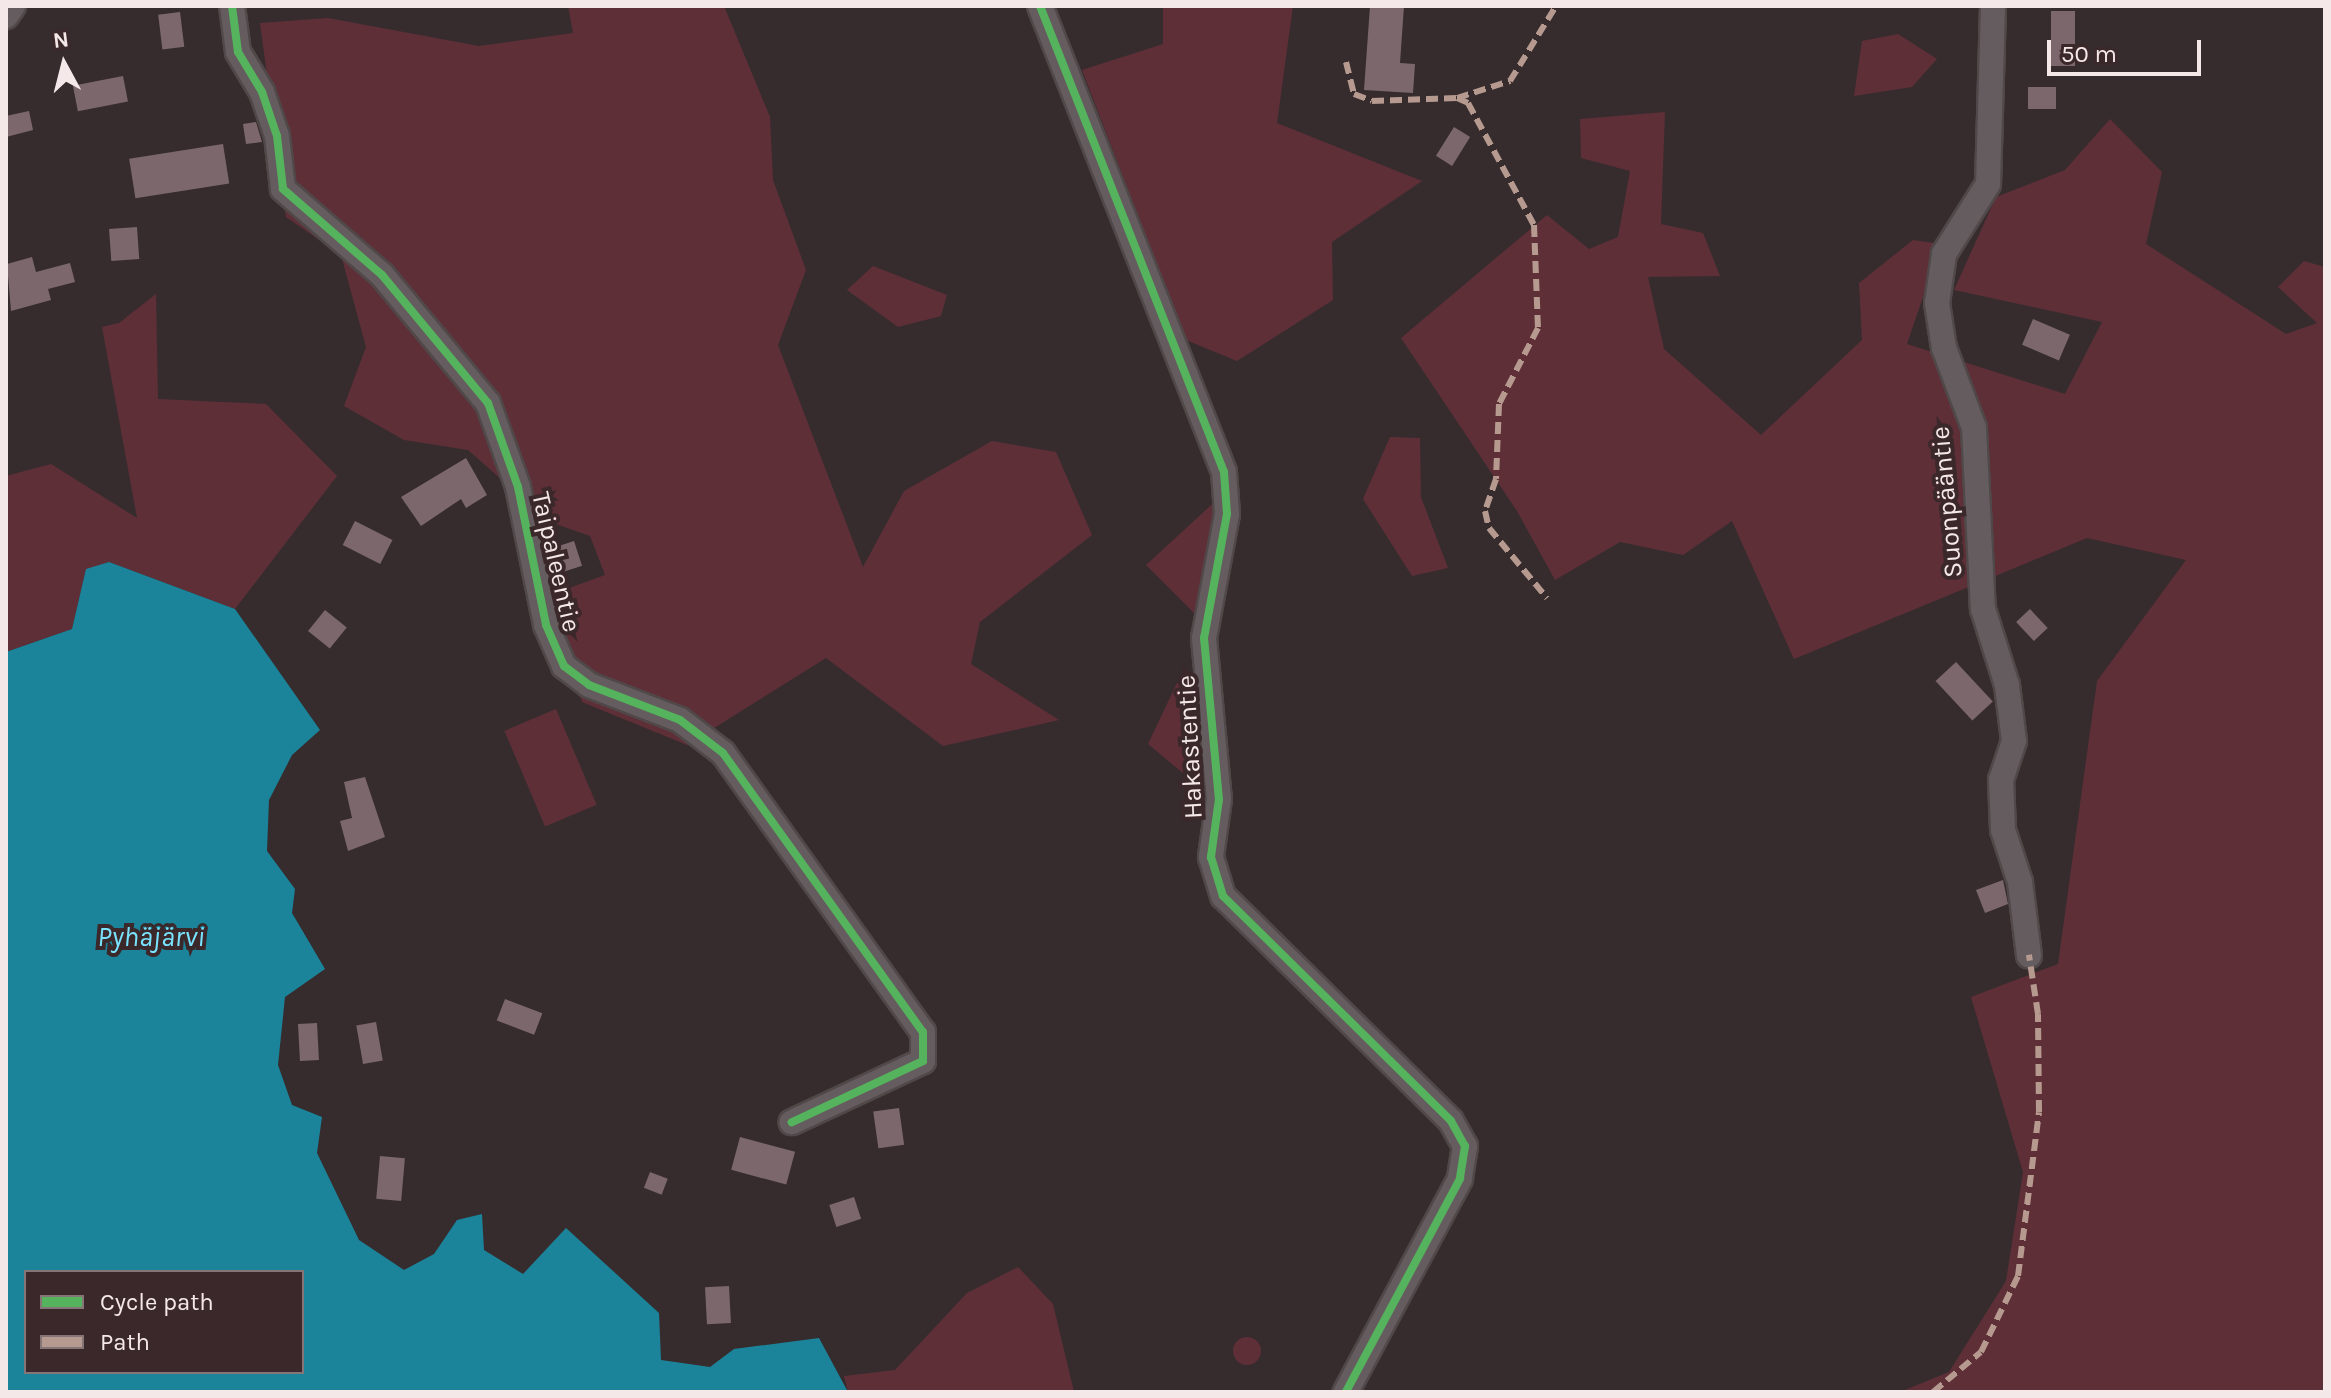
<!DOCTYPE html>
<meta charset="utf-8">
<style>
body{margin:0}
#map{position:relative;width:2331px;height:1398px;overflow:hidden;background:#362c2e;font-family:Karla,sans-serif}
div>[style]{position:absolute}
.green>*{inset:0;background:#5f2f38;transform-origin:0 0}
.round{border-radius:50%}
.water>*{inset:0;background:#1b849a}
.building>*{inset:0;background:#7c686c;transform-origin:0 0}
.roads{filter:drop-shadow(2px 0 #504849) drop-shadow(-2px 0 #504849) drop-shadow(0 2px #504849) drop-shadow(0 -2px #504849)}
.minor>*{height:24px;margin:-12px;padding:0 12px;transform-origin:12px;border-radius:12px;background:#645c5e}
.quiet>*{height:6px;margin-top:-3px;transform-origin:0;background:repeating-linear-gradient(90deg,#b69a8f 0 12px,transparent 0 18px)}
.cycleway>*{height:8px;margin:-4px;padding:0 4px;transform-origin:4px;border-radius:4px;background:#56b35d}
span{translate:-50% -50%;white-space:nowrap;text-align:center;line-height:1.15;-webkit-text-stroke:8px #3a282a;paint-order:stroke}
.street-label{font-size:26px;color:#f5e8e9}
.water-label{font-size:28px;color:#79e3fe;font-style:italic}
.frame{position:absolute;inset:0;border:8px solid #f5e8e9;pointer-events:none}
.legend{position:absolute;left:24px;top:1270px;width:280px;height:104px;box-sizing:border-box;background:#3a282a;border:2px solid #857576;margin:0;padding:10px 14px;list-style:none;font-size:24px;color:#f5e8e9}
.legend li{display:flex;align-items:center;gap:16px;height:40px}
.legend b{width:40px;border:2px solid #857576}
.north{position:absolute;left:24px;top:24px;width:80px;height:80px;-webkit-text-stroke:6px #3a282a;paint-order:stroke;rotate:353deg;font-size:22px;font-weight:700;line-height:32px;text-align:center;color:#f5e8e9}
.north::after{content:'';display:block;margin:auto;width:28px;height:36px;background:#f5e8e9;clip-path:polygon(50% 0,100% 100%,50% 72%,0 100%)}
.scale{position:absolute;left:2047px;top:40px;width:154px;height:36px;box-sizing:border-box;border:4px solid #f5e8e9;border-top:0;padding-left:10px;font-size:24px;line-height:28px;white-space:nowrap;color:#f5e8e9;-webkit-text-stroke:6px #3a282a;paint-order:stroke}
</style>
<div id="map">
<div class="green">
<div style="clip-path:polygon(568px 6px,724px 6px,770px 117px,773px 180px,806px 270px,778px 345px,863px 567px,904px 491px,992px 441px,1056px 452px,1092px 535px,980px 622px,971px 664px,1059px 720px,943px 746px,826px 658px,687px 745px,582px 702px,547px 596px,605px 575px,590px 536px,550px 522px,468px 450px,404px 440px,344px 406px,366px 347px,341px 255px,286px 217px,260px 23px,328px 18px,479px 46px,573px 33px)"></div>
<div style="clip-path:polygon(1163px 6px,1293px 6px,1277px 123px,1422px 181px,1332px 242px,1333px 300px,1237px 361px,1186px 340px,1082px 70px,1163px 44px)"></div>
<div style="clip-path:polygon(1898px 34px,1937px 59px,1912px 87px,1854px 96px,1862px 41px)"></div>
<div style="clip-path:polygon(1665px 112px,1661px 224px,1703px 233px,1720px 276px,1648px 277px,1664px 349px,1761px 435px,1862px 340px,1859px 283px,1913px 240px,1941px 244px,1907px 344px,2065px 394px,2102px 322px,1954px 290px,1996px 197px,2065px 170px,2110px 119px,2162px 172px,2146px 244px,2286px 334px,2317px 323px,2278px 287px,2304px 261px,2325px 267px,2325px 1392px,1900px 1392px,1949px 1372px,2006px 1281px,2023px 1172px,1971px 997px,2058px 964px,2097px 681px,2186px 560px,2087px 538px,1794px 659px,1732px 521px,1683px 555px,1620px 542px,1555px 580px,1517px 511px,1401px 338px,1547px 215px,1589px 249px,1618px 237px,1630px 171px,1581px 158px,1580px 119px)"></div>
<div style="clip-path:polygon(873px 266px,947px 295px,941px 316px,898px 327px,847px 290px)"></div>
<div style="clip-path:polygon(156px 294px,158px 399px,266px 404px,337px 476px,235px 609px,109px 562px,86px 570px,72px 629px,6px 652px,6px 476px,51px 464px,137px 518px,102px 327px,119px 323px)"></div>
<div style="clip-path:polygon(1390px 437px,1420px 438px,1421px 497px,1448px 568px,1412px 576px,1363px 499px)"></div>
<div style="clip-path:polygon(1221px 496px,1210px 629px,1146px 565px)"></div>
<div style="clip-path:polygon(1177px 683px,1212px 684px,1208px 794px,1148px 744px)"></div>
<div style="left:556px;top:709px;width:104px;height:56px;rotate:67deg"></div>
<div style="clip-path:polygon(1018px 1267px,1053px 1304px,1074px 1392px,848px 1392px,844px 1376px,895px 1370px,967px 1293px)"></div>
<div class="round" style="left:1233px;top:1337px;width:28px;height:28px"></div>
</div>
<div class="water">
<div style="clip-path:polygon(evenodd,109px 562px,235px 609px,320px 730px,292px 755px,269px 800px,267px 851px,295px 889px,292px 913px,325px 969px,285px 997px,278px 1065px,292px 1105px,322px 1117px,317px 1153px,359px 1240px,404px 1270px,434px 1254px,457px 1220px,482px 1214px,484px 1250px,523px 1274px,566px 1228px,659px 1313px,661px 1360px,710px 1367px,734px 1349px,819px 1338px,848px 1392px,6px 1392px,6px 652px,72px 629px,86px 569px,109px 562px,26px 1272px,302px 1272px,302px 1372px,26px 1372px,26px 1272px)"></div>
</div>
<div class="building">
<div style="clip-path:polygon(1370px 6px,1404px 6px,1400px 63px,1415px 64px,1413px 93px,1364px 90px)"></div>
<div style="left:2051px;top:11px;width:24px;height:55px"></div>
<div style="left:180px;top:12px;width:35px;height:22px;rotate:83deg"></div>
<div style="left:123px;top:76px;width:26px;height:51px;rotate:79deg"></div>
<div style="left:2028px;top:87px;width:28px;height:22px"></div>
<div style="clip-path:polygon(29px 111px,33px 130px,6px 137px,6px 116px)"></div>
<div style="clip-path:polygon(256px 122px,262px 142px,246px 144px,243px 124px)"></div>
<div style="left:1454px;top:127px;width:19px;height:34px;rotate:32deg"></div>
<div style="left:223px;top:144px;width:40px;height:95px;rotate:81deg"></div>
<div style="left:137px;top:227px;width:32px;height:28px;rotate:86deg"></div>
<div style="clip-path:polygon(32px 257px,36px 272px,70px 263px,75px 282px,48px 289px,51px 300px,11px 311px,7px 264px)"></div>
<div style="left:2033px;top:319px;width:40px;height:28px;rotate:23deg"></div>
<div style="clip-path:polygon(466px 458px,487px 495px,466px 508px,461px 499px,421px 526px,401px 497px)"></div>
<div style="left:355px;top:521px;width:42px;height:27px;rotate:27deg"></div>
<div style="left:574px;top:541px;width:26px;height:29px;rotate:72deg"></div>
<div style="left:2030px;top:609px;width:26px;height:19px;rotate:47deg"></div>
<div style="left:325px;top:610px;width:28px;height:27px;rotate:39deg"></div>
<div style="left:1956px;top:662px;width:54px;height:28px;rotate:47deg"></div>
<div style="clip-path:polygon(365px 777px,385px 837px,348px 851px,340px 821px,352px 818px,344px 782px)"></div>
<div style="clip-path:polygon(2003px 880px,2008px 904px,1985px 913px,1976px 890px)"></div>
<div style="left:505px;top:999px;width:40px;height:23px;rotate:21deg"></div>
<div style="left:376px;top:1022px;width:39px;height:20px;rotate:80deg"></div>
<div style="left:317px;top:1023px;width:37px;height:19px;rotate:87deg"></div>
<div style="left:899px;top:1108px;width:37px;height:26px;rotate:82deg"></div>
<div style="left:740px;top:1137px;width:57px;height:34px;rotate:15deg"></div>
<div style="left:380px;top:1156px;width:25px;height:43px;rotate:5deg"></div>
<div style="left:650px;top:1172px;width:19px;height:17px;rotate:21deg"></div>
<div style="left:854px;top:1197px;width:23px;height:26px;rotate:72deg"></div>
<div style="left:729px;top:1286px;width:37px;height:24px;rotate:87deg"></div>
</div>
<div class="roads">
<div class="minor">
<div style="left:232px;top:6px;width:46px;rotate:82.6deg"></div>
<div style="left:238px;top:52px;width:47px;rotate:59deg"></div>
<div style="left:262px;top:92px;width:46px;rotate:71.2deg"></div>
<div style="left:277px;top:136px;width:53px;rotate:83.5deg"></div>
<div style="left:283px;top:189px;width:131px;rotate:41deg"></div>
<div style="left:382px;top:275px;width:166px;rotate:50.4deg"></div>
<div style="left:488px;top:403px;width:89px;rotate:70.3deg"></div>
<div style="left:518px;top:487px;width:141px;rotate:78.5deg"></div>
<div style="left:546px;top:625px;width:45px;rotate:66.3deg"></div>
<div style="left:564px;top:666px;width:31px;rotate:37deg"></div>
<div style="left:589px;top:685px;width:97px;rotate:21deg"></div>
<div style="left:680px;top:720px;width:54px;rotate:37.5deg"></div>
<div style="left:723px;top:753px;width:343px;rotate:54.4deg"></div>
<div style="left:923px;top:1032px;width:29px;rotate:90deg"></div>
<div style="left:923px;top:1061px;width:145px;rotate:155deg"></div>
<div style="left:1040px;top:6px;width:501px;rotate:68.45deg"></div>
<div style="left:1224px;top:472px;width:42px;rotate:85.9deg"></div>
<div style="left:1227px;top:514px;width:126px;rotate:100.5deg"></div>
<div style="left:1204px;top:638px;width:162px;rotate:84.7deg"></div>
<div style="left:1219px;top:799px;width:59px;rotate:97.9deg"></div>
<div style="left:1211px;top:857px;width:41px;rotate:72.9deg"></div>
<div style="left:1223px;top:896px;width:320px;rotate:44.6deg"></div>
<div style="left:1451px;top:1121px;width:29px;rotate:61deg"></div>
<div style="left:1465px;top:1146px;width:33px;rotate:99deg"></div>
<div style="left:1460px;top:1179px;width:242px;rotate:118.2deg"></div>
<div style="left:1993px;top:6px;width:178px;rotate:91.6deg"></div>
<div style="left:1988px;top:184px;width:83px;rotate:122.2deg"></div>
<div style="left:1944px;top:254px;width:49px;rotate:98.1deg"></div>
<div style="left:1937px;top:303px;width:46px;rotate:81.2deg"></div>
<div style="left:1944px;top:348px;width:85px;rotate:69.4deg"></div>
<div style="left:1974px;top:428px;width:181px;rotate:87.2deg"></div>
<div style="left:1983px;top:609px;width:80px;rotate:72.5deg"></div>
<div style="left:2007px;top:685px;width:56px;rotate:82.9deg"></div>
<div style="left:2014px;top:741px;width:41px;rotate:108.4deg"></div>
<div style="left:2001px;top:780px;width:50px;rotate:87.7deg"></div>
<div style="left:2003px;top:830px;width:55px;rotate:71.9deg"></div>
<div style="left:2020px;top:882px;width:74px;rotate:83deg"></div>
<div style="left:6px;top:16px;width:12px;rotate:-55deg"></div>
</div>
</div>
<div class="quiet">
<div style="left:1346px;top:62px;width:33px;rotate:76deg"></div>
<div style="left:1354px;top:94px;width:19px;rotate:21deg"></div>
<div style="left:1372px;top:101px;width:85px;rotate:-2deg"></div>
<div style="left:1457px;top:98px;width:12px;rotate:24deg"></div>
<div style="left:1468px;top:103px;width:139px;rotate:61.6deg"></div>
<div style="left:1534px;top:225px;width:103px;rotate:87.8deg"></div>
<div style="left:1538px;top:328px;width:85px;rotate:117.2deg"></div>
<div style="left:1499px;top:404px;width:75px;rotate:92.3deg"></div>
<div style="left:1496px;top:479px;width:34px;rotate:109deg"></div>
<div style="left:1485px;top:511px;width:17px;rotate:77deg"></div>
<div style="left:1489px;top:528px;width:91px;rotate:50.4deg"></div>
<div style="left:1457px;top:98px;width:56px;rotate:-17.8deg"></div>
<div style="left:1510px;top:81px;width:88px;rotate:-58.5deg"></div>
<div style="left:1933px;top:1392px;width:62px;rotate:-39.8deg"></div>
<div style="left:1981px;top:1352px;width:85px;rotate:-64deg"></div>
<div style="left:2018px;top:1276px;width:165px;rotate:-82.7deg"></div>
<div style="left:2039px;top:1112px;width:98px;rotate:-90.6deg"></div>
<div style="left:2038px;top:1014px;width:60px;rotate:-98.7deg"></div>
</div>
<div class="cycleway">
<div style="left:232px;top:6px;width:46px;rotate:82.6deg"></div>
<div style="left:238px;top:52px;width:47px;rotate:59deg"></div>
<div style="left:262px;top:92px;width:46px;rotate:71.2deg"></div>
<div style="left:277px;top:136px;width:53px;rotate:83.5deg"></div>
<div style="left:283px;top:189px;width:131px;rotate:41deg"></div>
<div style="left:382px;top:275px;width:166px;rotate:50.4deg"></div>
<div style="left:488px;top:403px;width:89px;rotate:70.3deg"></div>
<div style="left:518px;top:487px;width:141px;rotate:78.5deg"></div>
<div style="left:546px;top:625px;width:45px;rotate:66.3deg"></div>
<div style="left:564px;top:666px;width:31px;rotate:37deg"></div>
<div style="left:589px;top:685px;width:97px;rotate:21deg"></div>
<div style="left:680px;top:720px;width:54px;rotate:37.5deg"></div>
<div style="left:723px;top:753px;width:343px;rotate:54.4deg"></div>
<div style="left:923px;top:1032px;width:29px;rotate:90deg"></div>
<div style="left:923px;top:1061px;width:145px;rotate:155deg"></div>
<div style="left:1040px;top:6px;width:501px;rotate:68.45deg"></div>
<div style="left:1224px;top:472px;width:42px;rotate:85.9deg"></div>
<div style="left:1227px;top:514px;width:126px;rotate:100.5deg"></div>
<div style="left:1204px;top:638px;width:162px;rotate:84.7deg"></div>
<div style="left:1219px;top:799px;width:59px;rotate:97.9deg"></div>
<div style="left:1211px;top:857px;width:41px;rotate:72.9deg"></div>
<div style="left:1223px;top:896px;width:320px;rotate:44.6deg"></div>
<div style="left:1451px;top:1121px;width:29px;rotate:61deg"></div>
<div style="left:1465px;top:1146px;width:33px;rotate:99deg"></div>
<div style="left:1460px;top:1179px;width:242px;rotate:118.2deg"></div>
</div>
<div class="street-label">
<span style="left:1947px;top:502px;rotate:-95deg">Suonpääntie</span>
<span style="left:556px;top:562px;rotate:77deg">Taipaleentie</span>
<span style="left:1190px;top:747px;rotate:-93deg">Hakastentie</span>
</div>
<div class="water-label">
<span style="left:151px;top:937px">Pyhäjärvi</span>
</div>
<div class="frame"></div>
<ul class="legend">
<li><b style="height:10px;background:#56b35d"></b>Cycle path</li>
<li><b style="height:10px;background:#b69a8f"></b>Path</li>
</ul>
<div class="north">N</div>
<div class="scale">50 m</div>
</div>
